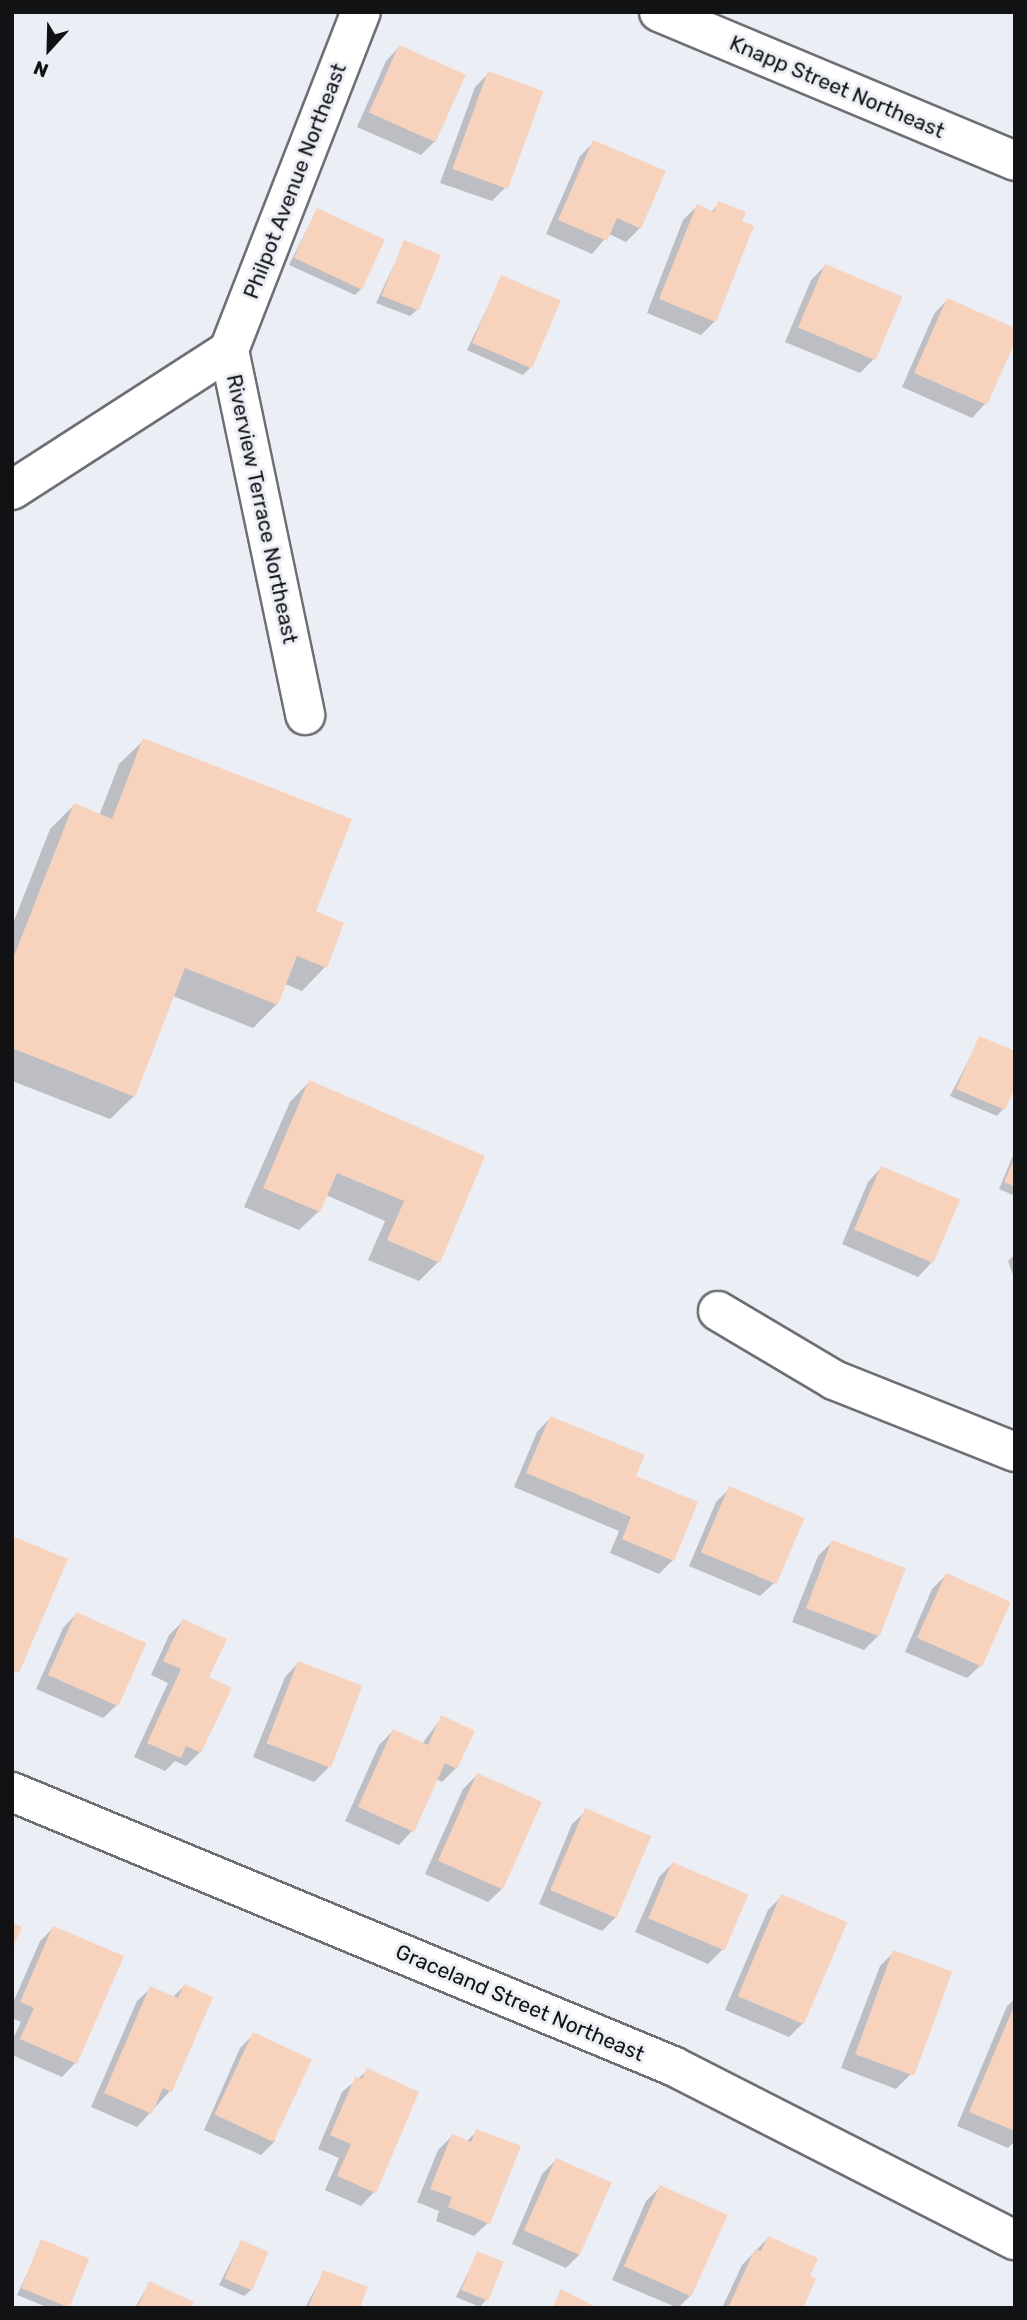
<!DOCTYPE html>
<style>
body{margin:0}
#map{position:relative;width:1027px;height:2320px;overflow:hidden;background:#eceef6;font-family:Rubik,sans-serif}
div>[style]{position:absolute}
.shadow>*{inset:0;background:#0003}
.building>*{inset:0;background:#f7d2bd;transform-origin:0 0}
.roads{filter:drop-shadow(2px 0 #6d6f75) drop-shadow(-2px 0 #6d6f75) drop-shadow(0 2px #6d6f75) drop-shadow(0 -2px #6d6f75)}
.street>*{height:38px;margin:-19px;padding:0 19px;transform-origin:19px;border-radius:19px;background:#fff}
.secondary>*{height:38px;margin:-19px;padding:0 19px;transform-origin:19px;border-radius:19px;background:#fff}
span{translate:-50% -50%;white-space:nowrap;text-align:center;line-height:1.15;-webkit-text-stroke:6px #eceef6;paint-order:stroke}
.street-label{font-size:21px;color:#111214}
.frame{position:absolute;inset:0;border:14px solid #111214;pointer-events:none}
.north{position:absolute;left:14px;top:14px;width:70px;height:70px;-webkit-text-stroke:5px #eceef6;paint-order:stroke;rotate:202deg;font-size:19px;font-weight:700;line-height:28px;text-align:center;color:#111214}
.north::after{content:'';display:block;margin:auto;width:24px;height:32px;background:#111214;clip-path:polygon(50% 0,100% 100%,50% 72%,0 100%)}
</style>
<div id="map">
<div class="shadow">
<div style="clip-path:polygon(399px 47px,435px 141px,421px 155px,357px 127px,386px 61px)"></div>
<div style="clip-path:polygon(489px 73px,506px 187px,492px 201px,440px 183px,475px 87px)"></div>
<div style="clip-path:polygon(594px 142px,640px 228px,626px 242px,609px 234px,592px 254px,546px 234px,580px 156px)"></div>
<div style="clip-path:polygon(719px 204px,715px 321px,701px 335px,647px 313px,683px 220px,697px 206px,711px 212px)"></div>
<div style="clip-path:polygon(317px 210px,362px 288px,355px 295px,289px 265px)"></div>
<div style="clip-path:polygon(405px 242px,417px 310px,410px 316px,376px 303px)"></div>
<div style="clip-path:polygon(825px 266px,900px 298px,874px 359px,860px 373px,785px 342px,811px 280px)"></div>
<div style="clip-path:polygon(502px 277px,530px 368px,523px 375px,467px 350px)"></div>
<div style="clip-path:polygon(947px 300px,1015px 338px,985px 404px,972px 418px,902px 387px,934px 314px)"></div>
<div style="clip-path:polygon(143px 741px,314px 912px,325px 967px,302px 991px,285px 984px,277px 1004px,253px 1028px,173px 996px,134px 1096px,110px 1119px,12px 1081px,12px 926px,50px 829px,74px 805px,99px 816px,119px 764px)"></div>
<div style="clip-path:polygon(980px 1038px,1003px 1109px,997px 1116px,950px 1096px)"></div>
<div style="clip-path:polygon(309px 1082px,483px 1157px,438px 1262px,419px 1281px,368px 1260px,385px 1221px,326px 1195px,319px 1211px,299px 1230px,244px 1207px,290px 1102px)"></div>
<div style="clip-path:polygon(1015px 1151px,1015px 1196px,999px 1189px)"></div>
<div style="clip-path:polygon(881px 1168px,931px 1263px,918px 1277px,842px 1244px,868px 1182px)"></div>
<div style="clip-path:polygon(1015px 1254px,1015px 1280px,1008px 1261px)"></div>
<div style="clip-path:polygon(550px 1418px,634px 1477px,673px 1560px,659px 1574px,610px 1553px,619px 1531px,514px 1487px,537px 1432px)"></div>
<div style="clip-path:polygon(730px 1488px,774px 1583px,760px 1596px,689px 1566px,716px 1502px)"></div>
<div style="clip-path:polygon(832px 1542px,878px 1636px,864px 1650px,792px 1622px,818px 1556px)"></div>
<div style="clip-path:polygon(946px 1575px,981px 1665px,967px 1678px,905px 1652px,932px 1589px)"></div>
<div style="clip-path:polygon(76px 1614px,117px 1705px,103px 1718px,36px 1689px,63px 1628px)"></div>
<div style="clip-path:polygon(183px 1621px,206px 1678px,200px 1752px,186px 1766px,175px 1761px,165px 1771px,134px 1757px,168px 1683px,151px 1675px,169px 1635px)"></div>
<div style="clip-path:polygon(298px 1663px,328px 1768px,314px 1782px,253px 1757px,285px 1677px)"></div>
<div style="clip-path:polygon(442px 1717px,472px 1731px,456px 1768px,442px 1782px,436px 1779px,412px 1831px,399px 1845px,345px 1821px,379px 1745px,393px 1731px,422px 1744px)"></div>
<div style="clip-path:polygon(477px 1775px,502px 1889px,488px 1902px,425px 1874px,463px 1789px)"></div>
<div style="clip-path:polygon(586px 1811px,616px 1917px,602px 1931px,539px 1904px,572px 1824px)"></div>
<div style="clip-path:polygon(672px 1864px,746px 1896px,722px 1950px,708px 1964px,635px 1932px,659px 1877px)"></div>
<div style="clip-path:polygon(782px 1896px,803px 2023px,789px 2037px,725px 2010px,768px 1910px)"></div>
<div style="clip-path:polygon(53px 1928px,75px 2063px,62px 2077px,12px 2055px,12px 2041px,21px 2022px,12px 2018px,12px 2005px,40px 1941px)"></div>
<div style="clip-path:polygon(894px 1952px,950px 1973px,910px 2075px,896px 2089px,841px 2068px,880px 1966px)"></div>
<div style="clip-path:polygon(184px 1986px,211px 1998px,170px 2091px,137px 2127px,91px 2107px,137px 2001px,151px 1988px,173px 1997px)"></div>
<div style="clip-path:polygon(1015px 1999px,1015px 2141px,1008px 2148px,957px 2126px,1007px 2006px)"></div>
<div style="clip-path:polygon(253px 2035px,275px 2141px,261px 2155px,204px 2130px,240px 2048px)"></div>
<div style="clip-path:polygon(367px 2071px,374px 2192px,361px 2206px,325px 2190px,339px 2158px,318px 2149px,342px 2092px)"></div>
<div style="clip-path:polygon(477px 2131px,488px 2223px,474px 2236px,436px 2221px,439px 2211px,417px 2202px,438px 2150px,452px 2136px,466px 2142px)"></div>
<div style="clip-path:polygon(556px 2160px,580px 2254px,566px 2268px,512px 2244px,542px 2174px)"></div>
<div style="clip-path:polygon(660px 2187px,691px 2295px,678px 2308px,612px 2280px,646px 2201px)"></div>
<div style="clip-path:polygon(768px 2238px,807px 2277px,801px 2308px,722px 2308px,742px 2265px)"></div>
<div style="clip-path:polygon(42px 2242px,68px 2306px,66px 2308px,49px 2308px,17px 2295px)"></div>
<div style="clip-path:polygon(241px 2242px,251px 2290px,244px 2296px,219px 2285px)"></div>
<div style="clip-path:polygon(478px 2253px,486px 2300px,480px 2307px,456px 2297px)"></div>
<div style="clip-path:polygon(324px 2272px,358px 2308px,305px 2308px)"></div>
<div style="clip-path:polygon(149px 2283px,189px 2308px,135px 2308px)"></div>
</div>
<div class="building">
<div style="left:399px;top:45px;width:73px;height:74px;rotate:24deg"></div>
<div style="left:488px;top:71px;width:59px;height:104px;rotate:20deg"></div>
<div style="clip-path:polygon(593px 140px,666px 171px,641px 229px,617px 218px,607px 241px,558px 220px)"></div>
<div style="clip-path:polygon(718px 201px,746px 212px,742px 221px,754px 226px,716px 322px,659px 299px,697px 204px,714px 212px)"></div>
<div style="left:317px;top:208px;width:75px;height:55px;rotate:25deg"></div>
<div style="left:404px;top:240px;width:40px;height:60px;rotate:22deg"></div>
<div style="left:825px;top:264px;width:84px;height:69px;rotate:23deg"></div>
<div style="left:501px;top:275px;width:65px;height:74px;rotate:23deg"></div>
<div style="clip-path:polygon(947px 298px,1015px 328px,1015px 342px,987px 405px,914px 373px)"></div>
<div style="clip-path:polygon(143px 738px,352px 819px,316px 911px,344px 923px,327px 968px,297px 956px,278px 1005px,185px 968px,135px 1097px,12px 1048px,12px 961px,74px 803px,112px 819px)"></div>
<div style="clip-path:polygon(979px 1036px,1015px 1051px,1015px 1088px,1005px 1110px,956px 1089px)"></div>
<div style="clip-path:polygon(309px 1080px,485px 1156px,440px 1263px,387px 1240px,404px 1201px,337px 1173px,320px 1212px,263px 1188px)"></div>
<div style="clip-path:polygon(1015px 1157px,1015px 1187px,1004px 1182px)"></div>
<div style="left:881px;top:1166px;width:86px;height:69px;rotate:23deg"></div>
<div style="clip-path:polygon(550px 1416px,645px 1455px,636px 1476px,698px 1502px,674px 1561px,622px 1539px,631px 1517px,526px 1473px)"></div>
<div style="left:729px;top:1486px;width:82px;height:72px;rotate:23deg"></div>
<div style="clip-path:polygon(12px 1536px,68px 1559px,19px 1673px,12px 1671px)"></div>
<div style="left:832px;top:1540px;width:79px;height:73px;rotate:21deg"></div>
<div style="left:946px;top:1573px;width:71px;height:71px;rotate:24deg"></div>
<div style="left:76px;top:1612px;width:77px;height:69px;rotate:24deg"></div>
<div style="clip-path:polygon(183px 1619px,227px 1639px,209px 1677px,232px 1688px,201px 1753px,186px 1746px,181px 1758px,147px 1743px,181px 1669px,163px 1661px)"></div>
<div style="left:298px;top:1661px;width:69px;height:88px;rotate:21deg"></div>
<div style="clip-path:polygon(441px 1715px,475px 1731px,457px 1769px,445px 1763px,414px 1832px,358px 1807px,393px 1729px,428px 1745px)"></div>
<div style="left:477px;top:1773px;width:71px;height:96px;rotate:24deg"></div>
<div style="left:585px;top:1808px;width:72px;height:89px;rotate:23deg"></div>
<div style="left:672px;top:1862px;width:83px;height:61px;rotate:23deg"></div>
<div style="left:781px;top:1894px;width:72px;height:111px;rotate:23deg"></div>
<div style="clip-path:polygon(12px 1923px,22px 1927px,12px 1949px)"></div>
<div style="clip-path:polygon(53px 1926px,124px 1956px,77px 2064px,20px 2039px,34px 2008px,20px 2002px)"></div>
<div style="left:893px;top:1950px;width:63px;height:111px;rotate:20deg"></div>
<div style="clip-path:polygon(184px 1984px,213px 1997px,172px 2092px,163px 2088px,152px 2114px,104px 2093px,150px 1986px,178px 1998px)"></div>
<div style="clip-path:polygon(1015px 2004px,1015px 2131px,969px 2112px)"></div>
<div style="left:253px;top:2032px;width:65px;height:91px;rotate:25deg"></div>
<div style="clip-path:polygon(367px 2068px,419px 2092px,376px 2193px,337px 2176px,351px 2144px,330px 2135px,355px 2077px,362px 2079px)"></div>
<div style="clip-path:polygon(476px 2129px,521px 2146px,490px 2224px,448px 2207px,452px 2197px,430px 2189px,452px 2134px,471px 2142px)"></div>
<div style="left:556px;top:2158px;width:61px;height:79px;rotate:24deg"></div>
<div style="left:660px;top:2185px;width:74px;height:89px;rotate:24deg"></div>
<div style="clip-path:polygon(768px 2236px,818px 2258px,810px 2276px,816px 2279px,803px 2308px,728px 2308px,755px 2249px,761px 2251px)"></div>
<div style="left:41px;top:2239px;width:52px;height:53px;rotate:22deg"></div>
<div style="left:241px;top:2240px;width:30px;height:42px;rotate:23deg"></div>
<div style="left:477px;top:2251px;width:29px;height:42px;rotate:22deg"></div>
<div style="clip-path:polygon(323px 2270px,368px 2287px,360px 2308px,308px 2308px)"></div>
<div style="clip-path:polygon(149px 2281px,194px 2302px,191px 2308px,137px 2308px)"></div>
<div style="clip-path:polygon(561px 2289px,598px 2308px,552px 2308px)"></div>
</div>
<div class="roads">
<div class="street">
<div style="left:229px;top:350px;width:373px;rotate:78.2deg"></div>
<div style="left:229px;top:350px;width:363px;rotate:-68.7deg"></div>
<div style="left:12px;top:490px;width:258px;rotate:-32.8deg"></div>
<div style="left:718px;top:1311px;width:135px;rotate:30.7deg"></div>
<div style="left:834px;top:1380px;width:195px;rotate:21.7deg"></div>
<div style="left:12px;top:1792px;width:716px;rotate:22.52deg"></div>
<div style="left:673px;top:2066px;width:384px;rotate:27deg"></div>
</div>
<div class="secondary">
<div style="left:659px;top:12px;width:386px;rotate:22.7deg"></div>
</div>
</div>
<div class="street-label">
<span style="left:837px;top:87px;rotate:23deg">Knapp Street Northeast</span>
<span style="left:295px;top:181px;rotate:-69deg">Philpot Avenue Northeast</span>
<span style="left:262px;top:509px;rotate:78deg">Riverview Terrace Northeast</span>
<span style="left:520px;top:2003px;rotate:23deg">Graceland Street Northeast</span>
</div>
<div class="frame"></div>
<div class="north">N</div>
</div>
